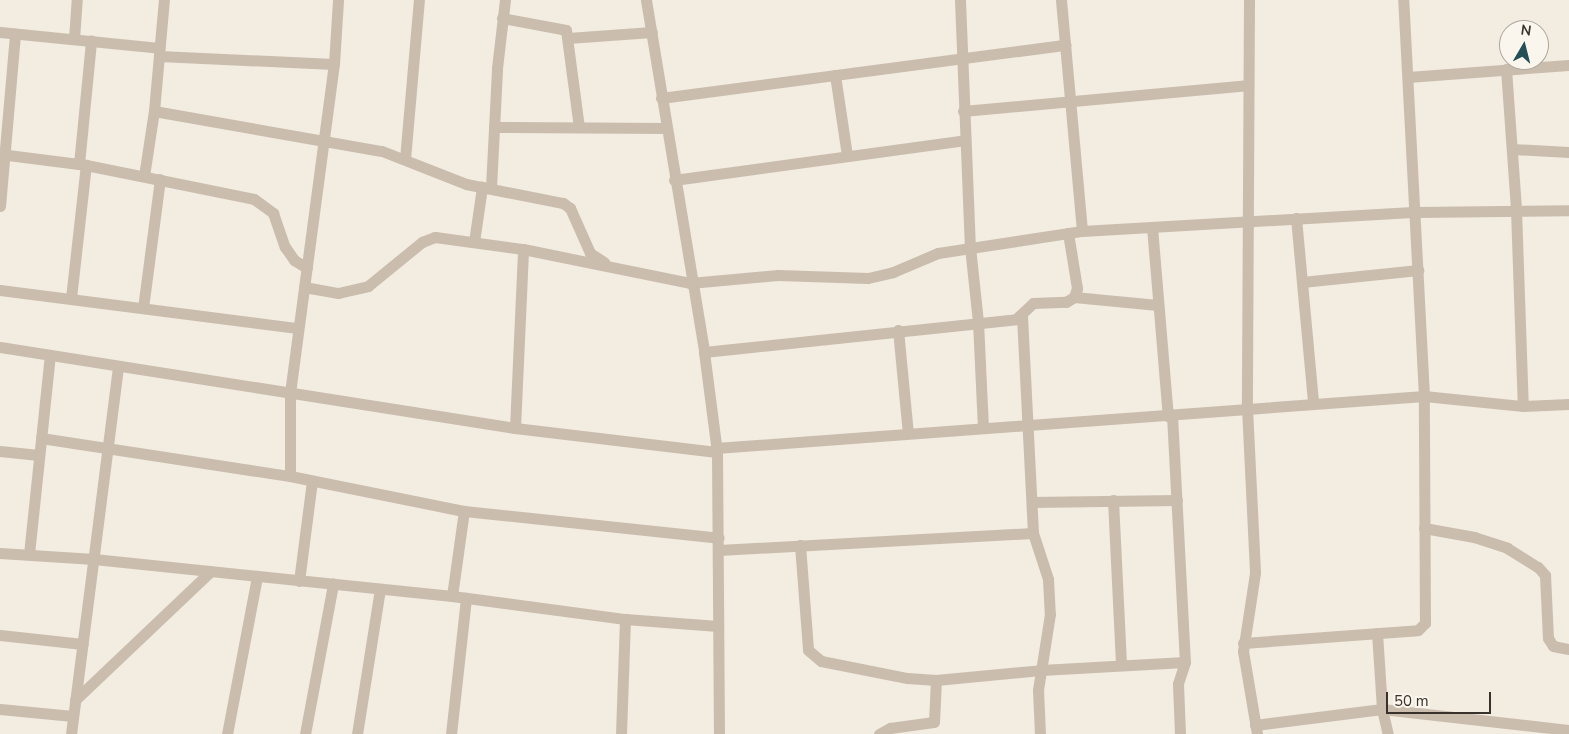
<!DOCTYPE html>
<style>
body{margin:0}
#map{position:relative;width:1569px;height:734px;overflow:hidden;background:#f2ece1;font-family:"Nunito Sans",sans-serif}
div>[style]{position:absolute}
.street>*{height:11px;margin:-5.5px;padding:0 5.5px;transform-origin:5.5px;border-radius:5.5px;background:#cabdad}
span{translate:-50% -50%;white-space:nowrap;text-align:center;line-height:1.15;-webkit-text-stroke:4px #faf5ed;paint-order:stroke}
.north{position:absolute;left:1499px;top:20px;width:50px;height:50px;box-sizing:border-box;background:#faf5ed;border:1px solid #ada79f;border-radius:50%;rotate:8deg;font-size:14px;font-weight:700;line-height:20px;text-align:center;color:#39312b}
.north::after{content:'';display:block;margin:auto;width:18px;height:22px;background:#235058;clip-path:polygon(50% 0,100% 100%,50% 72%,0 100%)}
.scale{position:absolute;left:1386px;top:692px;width:105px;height:22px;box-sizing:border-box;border:2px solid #39312b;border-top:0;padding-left:6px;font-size:15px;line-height:18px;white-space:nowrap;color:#39312b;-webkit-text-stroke:4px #faf5ed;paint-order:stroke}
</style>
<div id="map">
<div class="street">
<div style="left:646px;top:0;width:357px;rotate:80.6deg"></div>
<div style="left:704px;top:352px;width:101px;rotate:82.6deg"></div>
<div style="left:717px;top:452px;width:282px;rotate:89.6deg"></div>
<div style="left:960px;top:0;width:247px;rotate:87.7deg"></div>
<div style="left:970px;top:247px;width:75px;rotate:83.9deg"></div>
<div style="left:978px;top:322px;width:105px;rotate:87.3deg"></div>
<div style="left:1061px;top:0;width:232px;rotate:84.8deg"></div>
<div style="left:1249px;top:0;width:408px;rotate:90.3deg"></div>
<div style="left:1247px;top:408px;width:165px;rotate:87.2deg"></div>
<div style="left:1255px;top:573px;width:79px;rotate:98.7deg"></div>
<div style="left:1243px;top:651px;width:84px;rotate:80.4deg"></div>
<div style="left:502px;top:18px;width:65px;rotate:10.6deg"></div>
<div style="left:566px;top:30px;width:98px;rotate:82.4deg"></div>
<div style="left:0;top:32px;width:160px;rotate:5.7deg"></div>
<div style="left:568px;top:38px;width:84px;rotate:-4.1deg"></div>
<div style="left:74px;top:39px;width:39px;rotate:-86deg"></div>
<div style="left:159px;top:56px;width:175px;rotate:2.6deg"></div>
<div style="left:1506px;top:69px;width:141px;rotate:85.9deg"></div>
<div style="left:1516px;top:210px;width:196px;rotate:88deg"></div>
<div style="left:835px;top:75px;width:81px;rotate:81.5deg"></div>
<div style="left:1408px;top:77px;width:161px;rotate:-4.3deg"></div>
<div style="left:661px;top:98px;width:408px;rotate:-7.5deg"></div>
<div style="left:154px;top:111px;width:231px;rotate:10deg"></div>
<div style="left:382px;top:151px;width:90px;rotate:21.4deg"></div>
<div style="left:466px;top:184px;width:99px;rotate:11.1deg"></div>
<div style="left:563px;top:203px;width:9px;rotate:36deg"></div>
<div style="left:570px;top:208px;width:49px;rotate:66deg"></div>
<div style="left:590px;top:253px;width:17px;rotate:33deg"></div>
<div style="left:963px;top:111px;width:285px;rotate:-5.2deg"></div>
<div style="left:494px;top:127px;width:172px;rotate:0.3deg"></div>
<div style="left:1512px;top:149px;width:57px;rotate:3deg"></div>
<div style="left:0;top:154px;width:87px;rotate:7.3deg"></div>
<div style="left:86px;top:165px;width:171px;rotate:11.4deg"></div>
<div style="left:254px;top:199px;width:24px;rotate:36deg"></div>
<div style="left:273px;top:213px;width:36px;rotate:71deg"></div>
<div style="left:285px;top:247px;width:16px;rotate:55deg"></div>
<div style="left:294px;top:260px;width:15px;rotate:32deg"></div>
<div style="left:405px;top:159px;width:160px;rotate:-85deg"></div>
<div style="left:79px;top:164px;width:124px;rotate:-84.4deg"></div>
<div style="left:144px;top:176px;width:66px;rotate:-81.3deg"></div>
<div style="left:154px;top:111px;width:111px;rotate:-84.9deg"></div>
<div style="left:674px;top:180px;width:294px;rotate:-7.8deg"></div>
<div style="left:491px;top:188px;width:120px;rotate:-87.1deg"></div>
<div style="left:497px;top:68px;width:68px;rotate:-83.3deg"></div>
<div style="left:0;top:206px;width:173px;rotate:-85deg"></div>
<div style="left:1296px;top:218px;width:185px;rotate:84.7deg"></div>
<div style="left:1152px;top:227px;width:190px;rotate:85.2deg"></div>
<div style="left:1068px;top:233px;width:56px;rotate:80.7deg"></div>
<div style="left:1077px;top:288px;width:9px;rotate:108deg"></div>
<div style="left:474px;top:242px;width:56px;rotate:-81.7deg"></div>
<div style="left:1302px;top:282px;width:117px;rotate:-5.9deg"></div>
<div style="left:304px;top:287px;width:35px;rotate:10deg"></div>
<div style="left:338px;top:293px;width:31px;rotate:-13deg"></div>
<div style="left:368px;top:286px;width:70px;rotate:-39.2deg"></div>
<div style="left:422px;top:242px;width:14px;rotate:-21deg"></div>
<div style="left:435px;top:237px;width:89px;rotate:7.8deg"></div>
<div style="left:523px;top:249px;width:170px;rotate:11.5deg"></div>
<div style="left:690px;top:283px;width:88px;rotate:-5.2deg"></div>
<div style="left:778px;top:275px;width:90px;rotate:1.9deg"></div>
<div style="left:868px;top:278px;width:26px;rotate:-13deg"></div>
<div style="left:893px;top:272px;width:49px;rotate:-22.9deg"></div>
<div style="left:938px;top:253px;width:146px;rotate:-8.7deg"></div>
<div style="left:1082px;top:231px;width:335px;rotate:-3.3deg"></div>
<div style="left:1416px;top:212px;width:153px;rotate:-0.7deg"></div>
<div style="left:0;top:290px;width:300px;rotate:7.3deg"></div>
<div style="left:71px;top:298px;width:134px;rotate:-83.6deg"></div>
<div style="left:143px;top:308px;width:130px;rotate:-82.5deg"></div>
<div style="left:1022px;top:316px;width:217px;rotate:87.1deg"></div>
<div style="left:1033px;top:533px;width:48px;rotate:71.9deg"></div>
<div style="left:1048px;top:579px;width:35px;rotate:87deg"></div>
<div style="left:1050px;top:614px;width:77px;rotate:99deg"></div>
<div style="left:1038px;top:690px;width:44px;rotate:87.4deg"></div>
<div style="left:898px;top:330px;width:103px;rotate:84.5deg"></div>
<div style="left:0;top:347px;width:521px;rotate:8.94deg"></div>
<div style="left:515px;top:428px;width:203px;rotate:6.8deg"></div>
<div style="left:704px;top:352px;width:314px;rotate:-6deg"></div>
<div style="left:1016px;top:319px;width:23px;rotate:-43deg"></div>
<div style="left:1033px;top:303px;width:33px;rotate:-2deg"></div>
<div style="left:1066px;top:302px;width:9px;rotate:-32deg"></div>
<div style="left:1074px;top:297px;width:84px;rotate:5.4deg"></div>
<div style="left:1172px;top:415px;width:247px;rotate:87deg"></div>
<div style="left:1185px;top:662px;width:23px;rotate:108deg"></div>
<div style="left:1178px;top:684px;width:50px;rotate:87.7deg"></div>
<div style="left:515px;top:428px;width:179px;rotate:-87.4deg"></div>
<div style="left:41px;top:438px;width:252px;rotate:8.7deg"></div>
<div style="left:290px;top:476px;width:177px;rotate:11.4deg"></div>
<div style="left:464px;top:511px;width:256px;rotate:6deg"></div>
<div style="left:716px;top:448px;width:710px;rotate:-4.2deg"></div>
<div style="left:1424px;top:396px;width:100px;rotate:5.8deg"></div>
<div style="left:1523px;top:406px;width:46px;rotate:-2.5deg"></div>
<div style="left:0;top:451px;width:39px;rotate:6deg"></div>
<div style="left:290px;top:476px;width:83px;rotate:-90deg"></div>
<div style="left:290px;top:393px;width:332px;rotate:-82.4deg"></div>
<div style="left:334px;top:64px;width:64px;rotate:-86.4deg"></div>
<div style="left:1113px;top:500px;width:165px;rotate:87.2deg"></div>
<div style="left:1032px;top:502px;width:145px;rotate:-0.8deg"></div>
<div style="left:1424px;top:528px;width:51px;rotate:10.2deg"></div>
<div style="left:1474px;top:537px;width:35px;rotate:18deg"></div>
<div style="left:1507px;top:548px;width:36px;rotate:32deg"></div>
<div style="left:1538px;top:567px;width:11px;rotate:49deg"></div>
<div style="left:1545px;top:575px;width:63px;rotate:87.3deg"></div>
<div style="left:1548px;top:638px;width:9px;rotate:58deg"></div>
<div style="left:1553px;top:646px;width:16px;rotate:11deg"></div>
<div style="left:800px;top:545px;width:105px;rotate:85.6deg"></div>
<div style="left:808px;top:650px;width:17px;rotate:40deg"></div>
<div style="left:821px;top:661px;width:88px;rotate:11.2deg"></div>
<div style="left:907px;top:678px;width:29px;rotate:4deg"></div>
<div style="left:936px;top:680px;width:105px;rotate:-5.4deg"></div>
<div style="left:1041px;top:670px;width:144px;rotate:-3.2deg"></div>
<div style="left:719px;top:550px;width:314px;rotate:-3.1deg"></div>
<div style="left:0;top:553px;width:94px;rotate:3.7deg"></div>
<div style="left:94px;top:559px;width:360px;rotate:5.9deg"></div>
<div style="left:452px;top:596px;width:175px;rotate:7.6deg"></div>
<div style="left:625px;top:619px;width:93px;rotate:4.3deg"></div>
<div style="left:29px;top:554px;width:200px;rotate:-84deg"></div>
<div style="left:299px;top:581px;width:101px;rotate:-82.6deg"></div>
<div style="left:452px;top:596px;width:86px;rotate:-82deg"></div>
<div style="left:1377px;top:633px;width:76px;rotate:86.2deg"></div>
<div style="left:1382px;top:709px;width:26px;rotate:77deg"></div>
<div style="left:0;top:635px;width:83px;rotate:6.2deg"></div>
<div style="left:1243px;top:643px;width:175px;rotate:-4.2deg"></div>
<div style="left:1418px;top:630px;width:10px;rotate:-45deg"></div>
<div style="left:1425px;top:623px;width:227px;rotate:-90.3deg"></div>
<div style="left:1424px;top:396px;width:397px;rotate:-93deg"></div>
<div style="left:75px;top:700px;width:187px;rotate:-43.5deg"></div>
<div style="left:0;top:709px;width:73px;rotate:5.5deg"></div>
<div style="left:1255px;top:725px;width:128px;rotate:-7.2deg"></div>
<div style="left:1382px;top:709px;width:188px;rotate:6.4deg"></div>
<div style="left:71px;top:734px;width:371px;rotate:-82.7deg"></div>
<div style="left:227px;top:734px;width:161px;rotate:-79.2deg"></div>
<div style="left:305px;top:734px;width:153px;rotate:-79.4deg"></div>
<div style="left:357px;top:734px;width:147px;rotate:-81deg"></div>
<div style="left:451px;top:734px;width:137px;rotate:-83.7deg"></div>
<div style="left:621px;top:734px;width:115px;rotate:-88deg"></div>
<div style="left:879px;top:734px;width:13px;rotate:-29deg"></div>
<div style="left:890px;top:728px;width:44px;rotate:-7.8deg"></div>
<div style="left:934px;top:722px;width:42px;rotate:-87.3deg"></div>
</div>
<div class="north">N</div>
<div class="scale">50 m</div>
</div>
